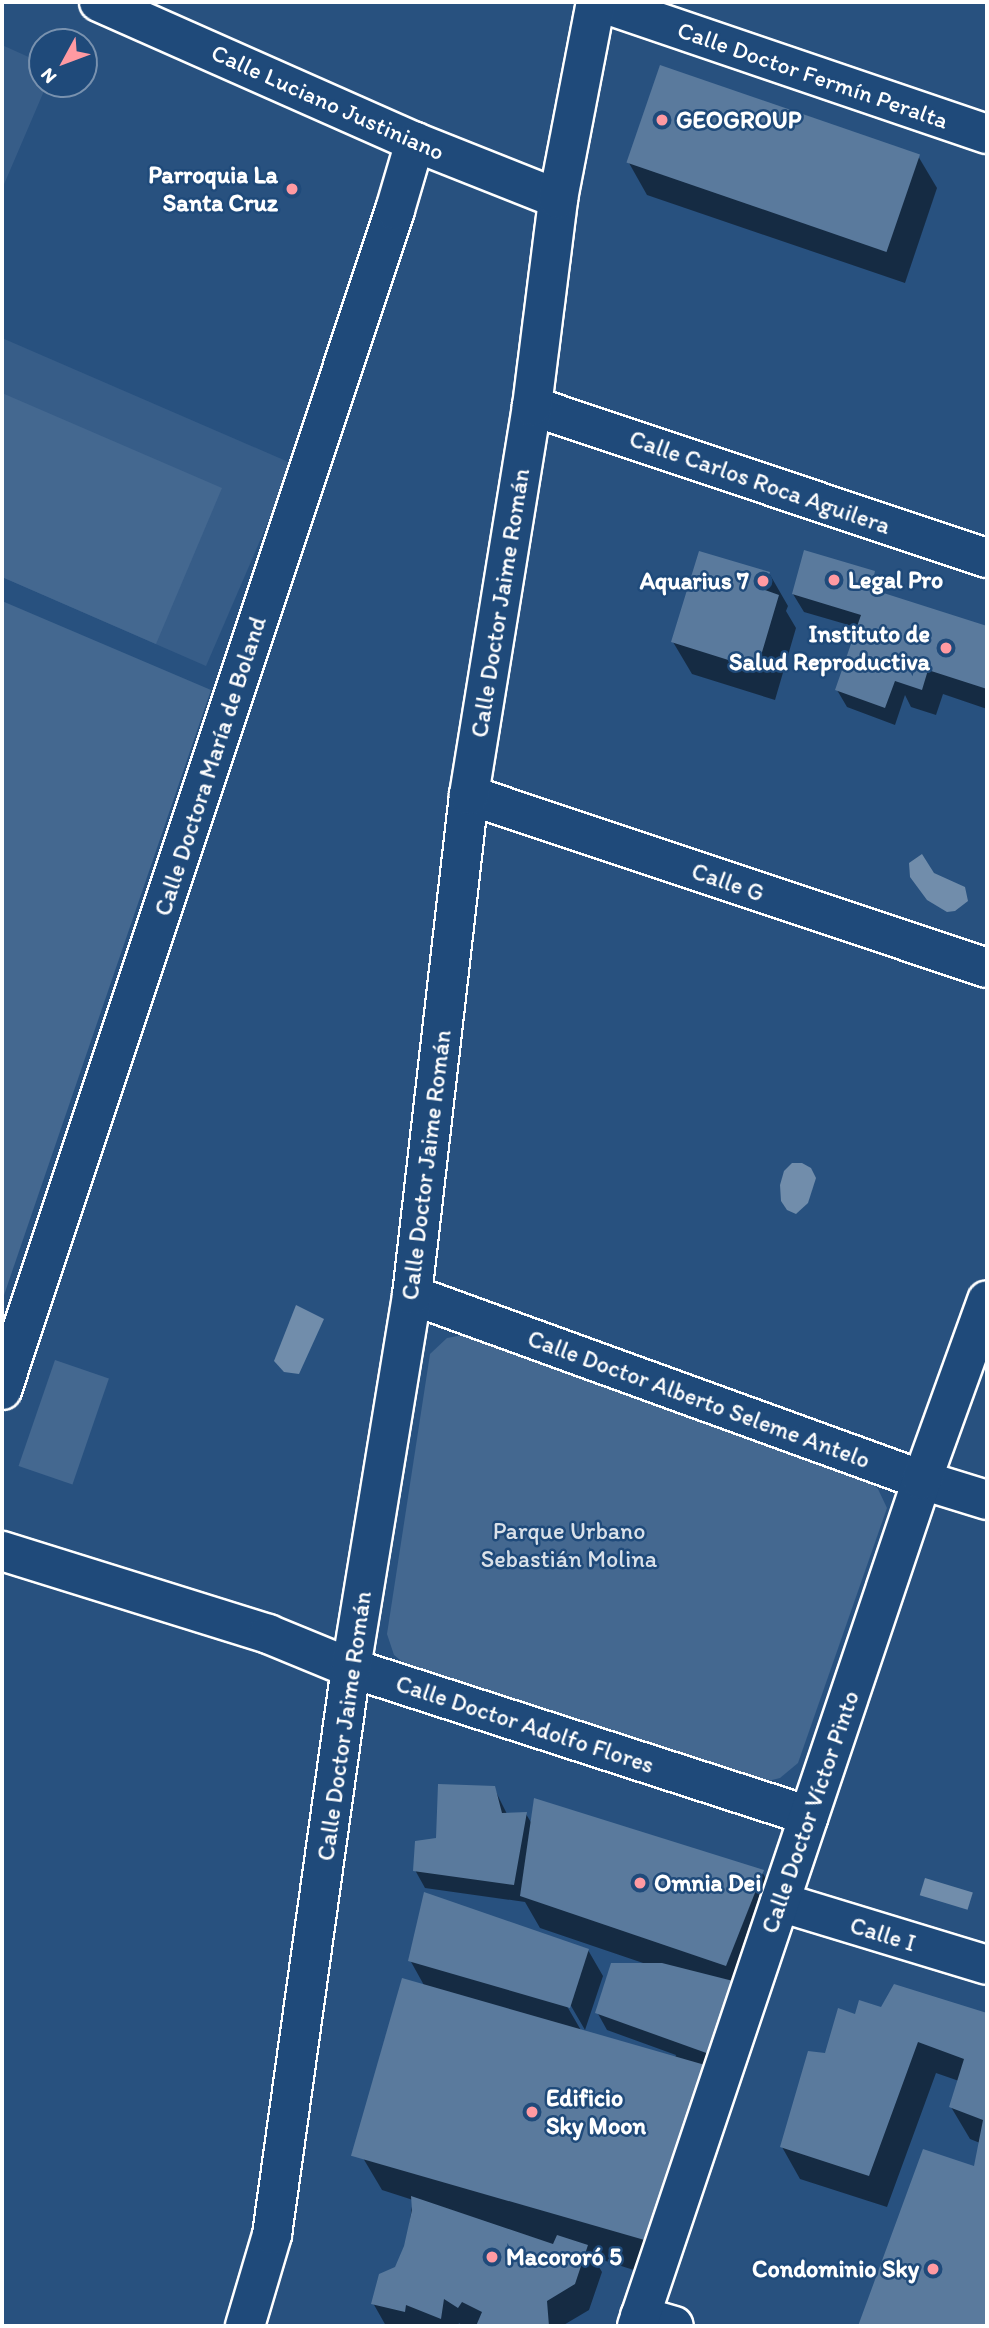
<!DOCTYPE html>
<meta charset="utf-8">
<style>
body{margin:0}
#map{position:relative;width:989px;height:2328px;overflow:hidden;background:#28517f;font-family:Itim,sans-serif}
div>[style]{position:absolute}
.built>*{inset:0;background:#375d88}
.green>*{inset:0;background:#446890;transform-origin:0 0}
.water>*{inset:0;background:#718dab;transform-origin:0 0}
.shadow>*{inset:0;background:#0007}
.building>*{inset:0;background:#5a7a9d;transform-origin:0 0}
.roads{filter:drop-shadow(2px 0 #fff) drop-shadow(-2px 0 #fff) drop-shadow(0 2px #fff) drop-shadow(0 -2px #fff)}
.street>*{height:38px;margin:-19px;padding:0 19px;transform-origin:19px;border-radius:19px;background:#1f4a7a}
.dots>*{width:19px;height:19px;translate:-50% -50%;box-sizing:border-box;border:4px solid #1f4a7a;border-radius:50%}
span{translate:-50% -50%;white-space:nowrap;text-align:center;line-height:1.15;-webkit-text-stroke:5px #1f4a7a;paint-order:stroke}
.street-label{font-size:24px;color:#fff}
.poi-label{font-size:24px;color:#fff;font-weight:700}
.left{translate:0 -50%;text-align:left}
.right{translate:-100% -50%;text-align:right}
.park-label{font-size:24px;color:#dae1e9}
.frame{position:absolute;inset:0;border:4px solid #fff;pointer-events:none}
.north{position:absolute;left:28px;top:28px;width:70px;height:70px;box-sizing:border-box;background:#1f4a7a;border:2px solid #7992af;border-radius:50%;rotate:229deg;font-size:19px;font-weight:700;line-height:28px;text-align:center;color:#fff}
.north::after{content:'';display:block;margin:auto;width:24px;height:32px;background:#ff9aa2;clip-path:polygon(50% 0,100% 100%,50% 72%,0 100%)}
</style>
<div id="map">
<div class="built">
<div style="clip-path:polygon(2px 45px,42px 63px,42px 84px,47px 84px,2px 189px)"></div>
<div style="clip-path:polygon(2px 338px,293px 464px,206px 666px,2px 577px)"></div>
</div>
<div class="green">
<div style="clip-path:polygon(2px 393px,222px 488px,156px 644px,2px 577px)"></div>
<div style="clip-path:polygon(2px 601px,211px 690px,2px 1301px)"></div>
<div style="clip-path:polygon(468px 1334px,865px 1474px,878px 1489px,887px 1508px,798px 1763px,780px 1778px,764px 1782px,405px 1664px,394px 1655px,387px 1634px,430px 1354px,447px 1338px)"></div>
<div style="left:55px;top:1360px;width:57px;height:112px;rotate:19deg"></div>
</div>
<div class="water">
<div style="clip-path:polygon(922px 854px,934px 873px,965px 887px,968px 901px,955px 911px,947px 912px,927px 900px,910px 877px,909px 863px)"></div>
<div style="clip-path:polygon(792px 1163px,802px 1163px,811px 1168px,816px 1178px,808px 1203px,796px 1214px,787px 1210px,781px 1201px,780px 1185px,784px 1171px)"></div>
<div style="clip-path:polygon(296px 1305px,324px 1319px,299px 1374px,284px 1372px,274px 1361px)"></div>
<div style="left:925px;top:1878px;width:50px;height:18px;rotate:17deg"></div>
</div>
<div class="shadow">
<div style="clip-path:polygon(918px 156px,937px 188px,905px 283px,647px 195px,629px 163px)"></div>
<div style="clip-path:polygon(769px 573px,788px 606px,786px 611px,796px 628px,775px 700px,692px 674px,673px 642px)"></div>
<div style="clip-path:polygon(873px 573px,884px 590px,883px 594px,987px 628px,987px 709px,943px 694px,936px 715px,911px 707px,905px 695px,895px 725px,847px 707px,837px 690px,859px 628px,804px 612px,793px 594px)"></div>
<div style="clip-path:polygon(494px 1788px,507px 1814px,526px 1814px,532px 1824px,762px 1872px,781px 1904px,665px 2280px,593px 2257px,602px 2272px,589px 2310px,562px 2326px,463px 2326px,459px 2323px,458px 2326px,386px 2326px,373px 2303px,396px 2269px,406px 2246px,413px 2200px,382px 2190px,363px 2158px,425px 1987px,410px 1960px,588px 1950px,603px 1976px,585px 2030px,567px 1999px,564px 2001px,582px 2032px,675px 2058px,676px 2055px,607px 2030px,597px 2012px,646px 1964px,540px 1928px,525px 1902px,425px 1888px,415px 1870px,437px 1839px)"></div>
<div style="clip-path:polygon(895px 1986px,987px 2015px,987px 2326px,860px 2326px,924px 2151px,975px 2168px,980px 2143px,970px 2139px,951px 2107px,959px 2081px,936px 2073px,887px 2207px,800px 2179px,782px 2147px,826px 2055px,857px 2016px,882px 2009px)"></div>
</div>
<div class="building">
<div style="left:660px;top:65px;width:275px;height:103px;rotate:19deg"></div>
<div style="clip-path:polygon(804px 550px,875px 571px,871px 589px,987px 626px,987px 689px,928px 670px,922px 690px,895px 681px,885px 708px,835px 690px,861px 615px,792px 594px)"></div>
<div style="clip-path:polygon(699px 551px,770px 572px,765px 590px,779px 595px,757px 669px,671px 642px)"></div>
<div style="clip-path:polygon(438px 1784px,495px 1786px,502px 1813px,527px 1812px,514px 1885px,413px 1871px,415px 1841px,436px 1838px)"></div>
<div style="clip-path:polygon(534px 1798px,764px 1870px,726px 1966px,520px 1896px)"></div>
<div style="clip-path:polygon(424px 1892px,589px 1949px,570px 2008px,408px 1961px)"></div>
<div style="clip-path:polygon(611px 1963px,662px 1963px,741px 1983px,712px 2055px,595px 2013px)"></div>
<div style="left:402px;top:1978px;width:318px;height:185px;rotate:16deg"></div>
<div style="clip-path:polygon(894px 1984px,987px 2013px,987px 2326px,858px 2326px,923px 2149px,974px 2166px,983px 2120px,949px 2107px,964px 2059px,918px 2042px,869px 2176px,780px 2147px,808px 2051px,825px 2053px,838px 2008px,855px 2014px,859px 2000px,881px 2007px)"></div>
<div style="clip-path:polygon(411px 2196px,553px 2244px,557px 2235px,588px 2245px,575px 2284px,547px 2301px,549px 2326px,476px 2326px,482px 2312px,462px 2302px,458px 2308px,444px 2299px,441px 2319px,406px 2305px,405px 2312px,371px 2304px,379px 2274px,395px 2267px,404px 2246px,412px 2210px)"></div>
</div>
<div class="roads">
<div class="street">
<div style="left:99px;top:2px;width:346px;rotate:23.9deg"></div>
<div style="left:415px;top:142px;width:154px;rotate:21.7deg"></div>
<div style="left:599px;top:2px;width:410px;rotate:18.8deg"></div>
<div style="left:532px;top:406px;width:480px;rotate:18.5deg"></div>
<div style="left:469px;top:795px;width:546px;rotate:18.47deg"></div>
<div style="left:412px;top:1295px;width:543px;rotate:19.94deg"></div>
<div style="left:922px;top:1480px;width:68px;rotate:17.1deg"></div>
<div style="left:2px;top:1390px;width:1244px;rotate:-71.58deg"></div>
<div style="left:395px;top:210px;width:71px;rotate:-73.6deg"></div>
<div style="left:2px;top:1551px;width:279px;rotate:17.3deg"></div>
<div style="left:268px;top:1634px;width:90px;rotate:22.3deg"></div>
<div style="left:351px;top:1668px;width:481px;rotate:17.9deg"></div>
<div style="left:780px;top:1902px;width:216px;rotate:16.9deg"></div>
<div style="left:640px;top:2316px;width:35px;rotate:16deg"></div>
<div style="left:245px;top:2326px;width:95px;rotate:-73.5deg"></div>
<div style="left:272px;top:2235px;width:572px;rotate:-82.07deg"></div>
<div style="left:351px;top:1668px;width:378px;rotate:-80.7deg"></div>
<div style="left:412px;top:1295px;width:503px;rotate:-83.5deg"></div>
<div style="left:469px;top:795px;width:394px;rotate:-80.8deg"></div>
<div style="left:532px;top:406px;width:209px;rotate:-82.8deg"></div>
<div style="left:558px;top:199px;width:201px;rotate:-79.1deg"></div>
<div style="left:637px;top:2326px;width:893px;rotate:-71.38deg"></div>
<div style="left:922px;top:1480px;width:191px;rotate:-70.1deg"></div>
</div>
</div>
<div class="dots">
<div style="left:662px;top:120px;background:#ff9aa2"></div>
<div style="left:292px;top:189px;background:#ff9aa2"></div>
<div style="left:834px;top:580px;background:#ff9aa2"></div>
<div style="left:763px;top:581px;background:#ff9aa2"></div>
<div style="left:946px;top:648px;background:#ff9aa2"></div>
<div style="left:640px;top:1883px;background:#ff9aa2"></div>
<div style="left:532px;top:2112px;background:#ff9aa2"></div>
<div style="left:492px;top:2257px;background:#ff9aa2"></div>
<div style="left:933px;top:2269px;background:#ff9aa2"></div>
</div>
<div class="street-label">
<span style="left:813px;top:75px;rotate:19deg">Calle Doctor Fermín Peralta</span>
<span style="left:328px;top:102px;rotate:24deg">Calle Luciano Justiniano</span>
<span style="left:760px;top:482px;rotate:19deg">Calle Carlos Roca Aguilera</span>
<span style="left:500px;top:603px;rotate:-81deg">Calle Doctor Jaime Román</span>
<span style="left:210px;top:766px;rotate:-72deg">Calle Doctora María de Boland</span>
<span style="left:728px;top:882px;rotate:19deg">Calle G</span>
<span style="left:426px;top:1165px;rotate:-83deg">Calle Doctor Jaime Román</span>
<span style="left:699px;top:1399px;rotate:20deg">Calle Doctor Alberto Seleme Antelo</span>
<span style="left:525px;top:1724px;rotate:18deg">Calle Doctor Adolfo Flores</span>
<span style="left:344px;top:1726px;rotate:-82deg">Calle Doctor Jaime Román</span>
<span style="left:810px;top:1812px;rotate:-71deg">Calle Doctor Víctor Pinto</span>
<span style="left:883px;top:1934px;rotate:17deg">Calle I</span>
</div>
<div class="poi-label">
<span class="left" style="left:676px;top:120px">GEOGROUP</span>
<span class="right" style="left:278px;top:189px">Parroquia La<br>Santa Cruz</span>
<span class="left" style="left:848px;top:580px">Legal Pro</span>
<span class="right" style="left:749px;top:581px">Aquarius 7</span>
<span class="right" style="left:930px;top:648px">Instituto de<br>Salud Reproductiva</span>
<span class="left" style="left:654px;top:1883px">Omnia Dei</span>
<span class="left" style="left:546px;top:2112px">Edificio<br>Sky Moon</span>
<span class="left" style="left:506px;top:2257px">Macororó 5</span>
<span class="right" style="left:919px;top:2269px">Condominio Sky</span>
</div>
<div class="park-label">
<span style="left:569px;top:1545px">Parque Urbano<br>Sebastián Molina</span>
</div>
<div class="frame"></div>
<div class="north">N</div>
</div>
